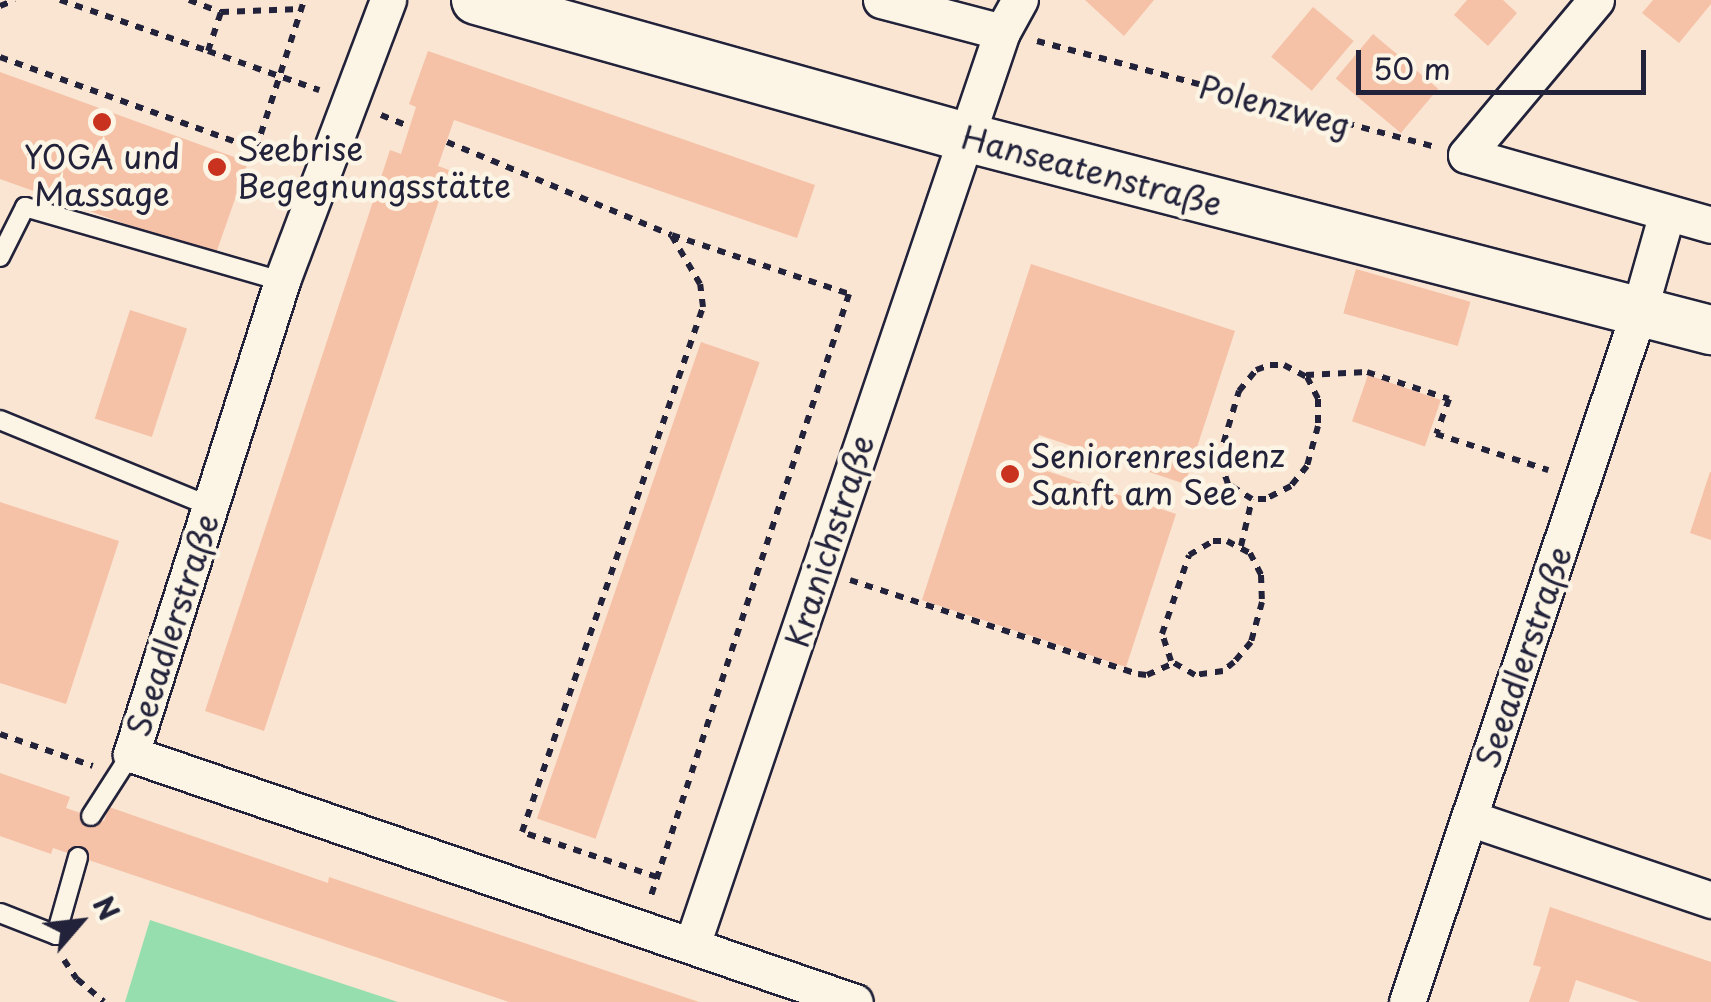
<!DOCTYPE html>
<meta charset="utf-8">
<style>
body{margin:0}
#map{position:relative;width:1711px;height:1002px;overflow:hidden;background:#fae5d2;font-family:"Playpen Sans",sans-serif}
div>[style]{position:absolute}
.green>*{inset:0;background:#96dead}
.building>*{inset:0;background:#f5c1a7;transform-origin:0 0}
.path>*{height:6px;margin-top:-3px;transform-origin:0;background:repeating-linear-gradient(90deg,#22223b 0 8px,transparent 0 16px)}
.roads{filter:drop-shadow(2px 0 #22223b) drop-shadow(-2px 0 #22223b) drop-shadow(0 2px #22223b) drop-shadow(0 -2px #22223b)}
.lane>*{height:18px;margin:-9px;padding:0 9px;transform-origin:9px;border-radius:9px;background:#fcf5e5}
.street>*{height:35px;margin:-17.5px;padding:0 17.5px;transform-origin:17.5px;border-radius:17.5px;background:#fcf5e5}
.secondary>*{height:48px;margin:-24px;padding:0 24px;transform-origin:24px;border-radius:24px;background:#fcf5e5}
.dots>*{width:28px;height:28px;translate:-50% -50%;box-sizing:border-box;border:5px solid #fcf5e5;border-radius:50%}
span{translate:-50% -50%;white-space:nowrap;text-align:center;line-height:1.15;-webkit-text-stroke:9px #fcf5e5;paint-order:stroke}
.street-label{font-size:32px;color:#22223b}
.poi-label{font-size:32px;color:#22223b}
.left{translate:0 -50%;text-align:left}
.north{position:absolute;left:30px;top:872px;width:100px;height:100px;-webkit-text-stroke:8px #fcf5e5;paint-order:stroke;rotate:62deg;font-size:28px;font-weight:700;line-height:40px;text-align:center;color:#22223b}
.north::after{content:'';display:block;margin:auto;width:35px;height:45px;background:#22223b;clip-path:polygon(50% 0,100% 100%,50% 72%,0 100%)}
.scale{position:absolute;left:1356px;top:50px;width:290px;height:45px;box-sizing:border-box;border:5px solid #22223b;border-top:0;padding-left:12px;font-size:30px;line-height:35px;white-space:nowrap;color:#22223b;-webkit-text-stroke:8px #fcf5e5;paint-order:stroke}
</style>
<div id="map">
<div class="green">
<div style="clip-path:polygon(150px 920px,398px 1002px,125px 1002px)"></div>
</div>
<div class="building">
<div style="clip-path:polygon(1085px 0,1154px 0,1124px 36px)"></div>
<div style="clip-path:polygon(1467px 0,1503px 0,1517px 13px,1488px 46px,1454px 15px)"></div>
<div style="clip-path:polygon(1653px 0,1711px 0,1711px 4px,1679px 43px,1642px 13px)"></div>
<div style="left:1313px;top:7px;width:53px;height:65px;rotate:40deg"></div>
<div style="left:1373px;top:34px;width:85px;height:58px;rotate:40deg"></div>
<div style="clip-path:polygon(428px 51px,815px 185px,797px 238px,454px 120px,438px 166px,449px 170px,264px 731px,205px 711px,390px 150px,401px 154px,416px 107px,409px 104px)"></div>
<div style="clip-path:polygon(0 72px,248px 162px,215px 256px,0 179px)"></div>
<div style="clip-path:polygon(1031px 264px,1235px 331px,1185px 484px,1039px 435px,1029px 465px,1176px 514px,1126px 667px,922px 600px)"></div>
<div style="left:1356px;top:269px;width:119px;height:46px;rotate:16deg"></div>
<div style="left:130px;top:310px;width:60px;height:114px;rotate:18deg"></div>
<div style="left:701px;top:342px;width:62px;height:504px;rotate:19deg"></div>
<div style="left:1368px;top:375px;width:77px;height:49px;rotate:19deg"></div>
<div style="clip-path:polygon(1710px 472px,1711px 472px,1711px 540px,1690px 533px)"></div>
<div style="clip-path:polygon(0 502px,119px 541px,66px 704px,0 683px)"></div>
<div style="clip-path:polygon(0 773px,70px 797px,66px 808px,104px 821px,109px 807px,328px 883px,329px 877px,699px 1002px,509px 1002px,53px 848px,51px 854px,0 836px)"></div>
<div style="clip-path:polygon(1550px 907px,1711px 962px,1711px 1002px,1640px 1002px,1576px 980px,1569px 1002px,1529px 1002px,1541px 967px,1533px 965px)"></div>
</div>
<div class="path">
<div style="left:60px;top:0;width:157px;rotate:19deg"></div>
<div style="left:208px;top:51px;width:41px;rotate:-71.6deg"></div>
<div style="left:189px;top:0;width:34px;rotate:21deg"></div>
<div style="left:221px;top:12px;width:80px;rotate:-2.1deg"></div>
<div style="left:0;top:6px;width:16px;rotate:-22deg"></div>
<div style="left:1037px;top:41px;width:413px;rotate:14.9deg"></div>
<div style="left:208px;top:51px;width:118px;rotate:19.4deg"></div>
<div style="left:0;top:57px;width:272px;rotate:19.8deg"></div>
<div style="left:256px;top:149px;width:157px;rotate:-72.1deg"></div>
<div style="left:381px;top:115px;width:29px;rotate:22deg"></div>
<div style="left:447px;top:142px;width:243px;rotate:22.5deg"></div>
<div style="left:672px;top:235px;width:187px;rotate:18.4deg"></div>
<div style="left:849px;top:294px;width:634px;rotate:108.21deg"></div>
<div style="left:1270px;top:365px;width:14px"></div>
<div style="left:1284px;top:365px;width:26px;rotate:28deg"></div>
<div style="left:1307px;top:377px;width:25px;rotate:63deg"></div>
<div style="left:1318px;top:399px;width:27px;rotate:90deg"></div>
<div style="left:1318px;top:426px;width:41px;rotate:105.4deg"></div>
<div style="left:1307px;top:466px;width:26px;rotate:129deg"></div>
<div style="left:1291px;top:486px;width:28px;rotate:153deg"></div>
<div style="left:1266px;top:499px;width:14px;rotate:180deg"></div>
<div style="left:1252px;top:499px;width:28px;rotate:-148deg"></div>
<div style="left:1228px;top:484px;width:28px;rotate:-109deg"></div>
<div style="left:1219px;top:458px;width:70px;rotate:-73.4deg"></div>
<div style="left:1239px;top:391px;width:27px;rotate:-51deg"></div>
<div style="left:1256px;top:370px;width:15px;rotate:-20deg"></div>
<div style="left:1306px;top:375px;width:61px;rotate:-2.8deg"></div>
<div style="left:1367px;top:372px;width:86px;rotate:18.2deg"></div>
<div style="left:1449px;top:399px;width:37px;rotate:110deg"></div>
<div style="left:1436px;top:434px;width:118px;rotate:17.8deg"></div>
<div style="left:1213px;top:541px;width:14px"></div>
<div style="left:1227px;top:541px;width:26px;rotate:28deg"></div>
<div style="left:1250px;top:553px;width:25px;rotate:63deg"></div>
<div style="left:1261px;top:575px;width:27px;rotate:88deg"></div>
<div style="left:1262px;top:602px;width:41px;rotate:105.4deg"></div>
<div style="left:1251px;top:642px;width:26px;rotate:130deg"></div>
<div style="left:1234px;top:662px;width:14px;rotate:141deg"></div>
<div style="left:1223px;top:671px;width:28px;rotate:172deg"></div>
<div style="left:1195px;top:675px;width:28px;rotate:-150deg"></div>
<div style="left:1171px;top:661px;width:28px;rotate:-108deg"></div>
<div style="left:1162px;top:634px;width:83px;rotate:-71.1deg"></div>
<div style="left:1189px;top:555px;width:28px;rotate:-30deg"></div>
<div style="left:1241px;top:546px;width:48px;rotate:-76.8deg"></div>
<div style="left:850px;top:580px;width:303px;rotate:18.1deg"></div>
<div style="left:1138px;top:674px;width:9px;rotate:6deg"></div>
<div style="left:1147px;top:675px;width:30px;rotate:-24deg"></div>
<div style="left:0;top:734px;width:98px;rotate:19deg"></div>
<div style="left:657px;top:877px;width:142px;rotate:-161.6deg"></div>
<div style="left:522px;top:832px;width:555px;rotate:-70.98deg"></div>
<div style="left:703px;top:307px;width:23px;rotate:-97deg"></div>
<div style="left:700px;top:284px;width:56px;rotate:-120.3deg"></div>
<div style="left:64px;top:960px;width:23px;rotate:56deg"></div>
<div style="left:77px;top:979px;width:35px;rotate:40deg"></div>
</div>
<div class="roads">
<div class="lane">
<div style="left:0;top:257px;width:56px;rotate:-63.4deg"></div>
<div style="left:25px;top:207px;width:267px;rotate:16.1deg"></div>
<div style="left:0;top:420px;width:227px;rotate:22.3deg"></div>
<div style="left:91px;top:816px;width:74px;rotate:-57.2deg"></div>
<div style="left:0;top:913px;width:60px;rotate:21.4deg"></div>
<div style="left:56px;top:935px;width:81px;rotate:-74.2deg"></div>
</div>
<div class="street">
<div style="left:388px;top:0;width:300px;rotate:110.7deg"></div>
<div style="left:282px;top:281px;width:497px;rotate:107.7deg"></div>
<div style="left:131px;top:754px;width:765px;rotate:18.91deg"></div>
<div style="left:881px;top:0;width:125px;rotate:14.8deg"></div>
<div style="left:1596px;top:0;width:202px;rotate:130deg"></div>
<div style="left:1466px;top:155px;width:255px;rotate:15.9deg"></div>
<div style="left:1469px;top:818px;width:256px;rotate:18.7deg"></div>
<div style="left:692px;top:945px;width:964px;rotate:-71.25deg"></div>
<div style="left:1002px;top:32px;width:37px;rotate:-61deg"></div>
<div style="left:1407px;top:1002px;width:729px;rotate:-71.44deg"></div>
<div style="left:1639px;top:311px;width:102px;rotate:-74.1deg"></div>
</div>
<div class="secondary">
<div style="left:476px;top:0;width:508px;rotate:15.65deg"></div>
<div style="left:965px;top:137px;width:771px;rotate:14.51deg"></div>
</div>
</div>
<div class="dots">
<div style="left:102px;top:122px;background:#c8321e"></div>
<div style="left:217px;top:167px;background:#c8321e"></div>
<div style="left:1010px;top:474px;background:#c8321e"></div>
</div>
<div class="street-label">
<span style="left:1275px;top:105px;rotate:15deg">Polenzweg</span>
<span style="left:1092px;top:170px;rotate:15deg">Hanseatenstraße</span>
<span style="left:829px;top:541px;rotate:-72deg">Kranichstraße</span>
<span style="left:172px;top:625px;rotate:-72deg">Seeadlerstraße</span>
<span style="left:1523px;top:657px;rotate:-71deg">Seeadlerstraße</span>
</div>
<div class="poi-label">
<span class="left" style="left:237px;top:167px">Seebrise<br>Begegnungsstätte</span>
<span style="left:102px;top:175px">YOGA und<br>Massage</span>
<span class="left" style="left:1030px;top:474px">Seniorenresidenz<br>Sanft am See</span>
</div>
<div class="north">N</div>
<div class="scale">50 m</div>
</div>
